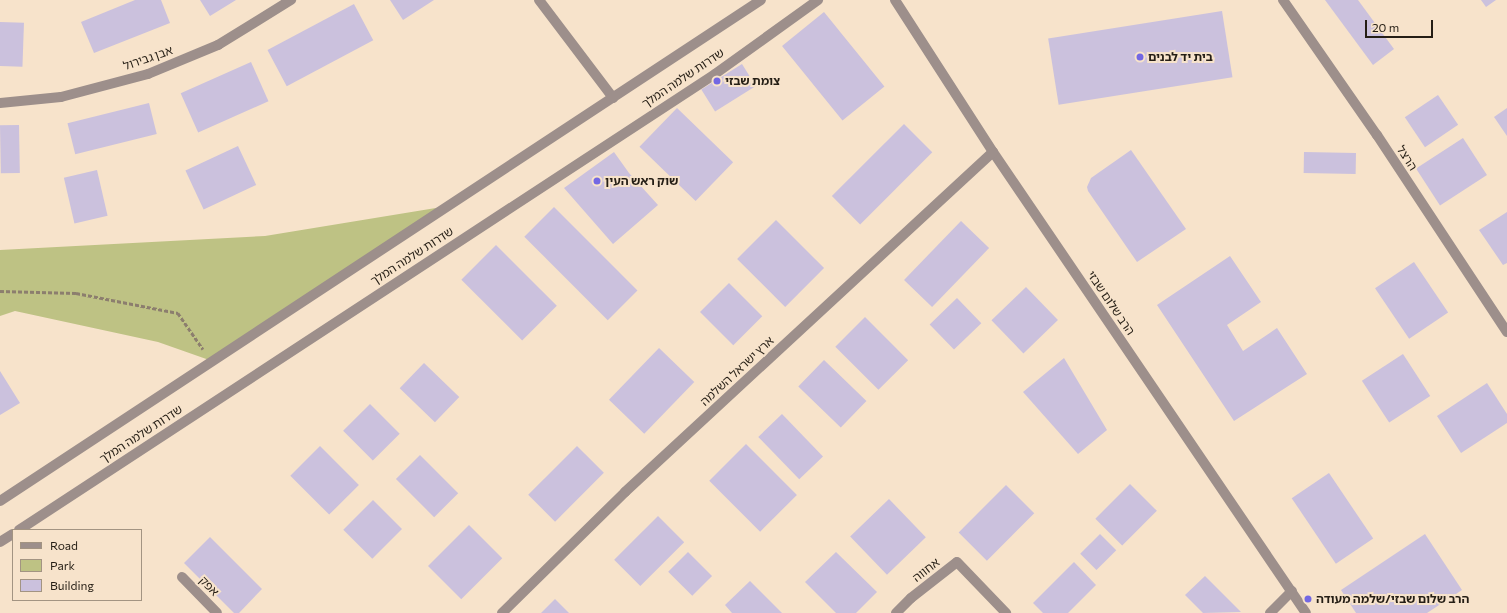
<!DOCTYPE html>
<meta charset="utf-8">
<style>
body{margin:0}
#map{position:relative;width:1507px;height:613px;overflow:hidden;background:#f7e3cb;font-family:Commissioner,"Noto Sans Hebrew",sans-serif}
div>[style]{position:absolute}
.green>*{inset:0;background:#bec284}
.building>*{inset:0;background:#cbc1dd;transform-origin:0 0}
.path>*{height:2.5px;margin-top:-1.25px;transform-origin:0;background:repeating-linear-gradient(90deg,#8c7e6e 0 4px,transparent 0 6px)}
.minor>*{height:10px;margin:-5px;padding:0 5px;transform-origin:5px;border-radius:5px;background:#9d8f8b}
.dots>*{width:11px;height:11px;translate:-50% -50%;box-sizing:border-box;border:2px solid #f7e3cb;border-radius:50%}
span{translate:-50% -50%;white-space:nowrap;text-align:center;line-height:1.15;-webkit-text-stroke:4px #f7e3cb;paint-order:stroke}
.poi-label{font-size:12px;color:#251e15;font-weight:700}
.left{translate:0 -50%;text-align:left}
.street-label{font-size:12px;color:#251e15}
.legend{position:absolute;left:12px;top:529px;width:130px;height:72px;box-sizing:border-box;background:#f7e3cb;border:1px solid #a39482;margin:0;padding:5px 7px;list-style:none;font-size:12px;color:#251e15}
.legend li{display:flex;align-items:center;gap:8px;height:20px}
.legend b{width:20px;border:1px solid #a39482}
.scale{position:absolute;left:1365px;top:20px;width:68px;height:18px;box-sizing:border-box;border:2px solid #251e15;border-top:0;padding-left:5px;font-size:12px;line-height:14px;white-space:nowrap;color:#251e15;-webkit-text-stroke:3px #f7e3cb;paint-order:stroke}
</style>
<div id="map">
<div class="green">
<div style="clip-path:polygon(448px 206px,212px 361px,158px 342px,15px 311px,0 316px,0 250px,265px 236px)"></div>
</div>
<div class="building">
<div style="clip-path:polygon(135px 0,161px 0,170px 23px,94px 53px,81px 22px)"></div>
<div style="clip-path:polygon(200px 0,236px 0,210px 16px)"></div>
<div style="clip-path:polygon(390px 0,434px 0,403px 20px)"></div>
<div style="clip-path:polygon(1325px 0,1358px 0,1394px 49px,1373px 65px)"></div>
<div style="clip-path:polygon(1481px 0,1496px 0,1486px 7px)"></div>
<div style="left:354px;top:4px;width:41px;height:98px;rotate:62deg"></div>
<div style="left:1222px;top:11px;width:67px;height:176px;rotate:81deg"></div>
<div style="left:824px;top:12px;width:96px;height:54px;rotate:51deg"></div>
<div style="left:0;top:22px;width:24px;height:44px;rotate:2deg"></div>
<div style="left:251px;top:62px;width:43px;height:77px;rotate:66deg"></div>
<div style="left:742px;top:64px;width:26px;height:48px;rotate:58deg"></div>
<div style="left:1438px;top:95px;width:36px;height:40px;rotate:56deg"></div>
<div style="left:149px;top:103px;width:32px;height:84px;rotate:76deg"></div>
<div style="left:677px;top:108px;width:78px;height:54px;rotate:44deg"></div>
<div style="clip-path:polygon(1507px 108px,1507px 136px,1494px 117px)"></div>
<div style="left:904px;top:124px;width:40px;height:102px;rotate:45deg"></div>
<div style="left:19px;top:125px;width:48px;height:19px;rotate:89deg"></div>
<div style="left:1463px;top:138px;width:44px;height:56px;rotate:57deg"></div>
<div style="left:238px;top:146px;width:43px;height:58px;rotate:65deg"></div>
<div style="clip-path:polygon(1131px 150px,1186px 229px,1137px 262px,1088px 191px,1087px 187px,1091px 178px)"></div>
<div style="clip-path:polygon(614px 152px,629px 173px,658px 205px,613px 244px,564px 188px)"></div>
<div style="left:1304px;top:152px;width:52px;height:21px;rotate:1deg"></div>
<div style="left:97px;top:170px;width:47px;height:34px;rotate:77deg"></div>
<div style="left:554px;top:207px;width:118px;height:42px;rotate:45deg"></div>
<div style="clip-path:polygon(1507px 212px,1507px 263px,1503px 265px,1479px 230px)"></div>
<div style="left:776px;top:220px;width:68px;height:55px;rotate:45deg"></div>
<div style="left:961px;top:221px;width:39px;height:82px;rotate:44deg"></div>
<div style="left:496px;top:245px;width:86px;height:49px;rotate:45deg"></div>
<div style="clip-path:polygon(1230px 256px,1261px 302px,1227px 325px,1243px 351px,1277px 328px,1307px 374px,1234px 421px,1157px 305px)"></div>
<div style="left:1414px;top:262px;width:61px;height:47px;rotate:56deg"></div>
<div style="left:729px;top:283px;width:47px;height:41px;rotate:45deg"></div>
<div style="left:1026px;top:287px;width:46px;height:48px;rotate:46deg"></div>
<div style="left:957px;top:298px;width:35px;height:38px;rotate:46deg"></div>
<div style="left:865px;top:317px;width:61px;height:42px;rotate:45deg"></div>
<div style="left:659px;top:348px;width:49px;height:72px;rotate:44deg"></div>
<div style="left:1403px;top:354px;width:50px;height:49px;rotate:57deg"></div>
<div style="clip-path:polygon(1064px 358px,1107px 430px,1078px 454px,1023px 392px)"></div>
<div style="left:824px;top:360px;width:59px;height:37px;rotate:44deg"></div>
<div style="left:424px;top:363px;width:49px;height:35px;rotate:44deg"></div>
<div style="clip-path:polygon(0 371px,20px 403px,0 415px)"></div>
<div style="clip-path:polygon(1487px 383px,1507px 414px,1507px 423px,1461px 453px,1437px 416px)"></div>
<div style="left:370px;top:404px;width:42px;height:38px;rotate:45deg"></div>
<div style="left:782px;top:414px;width:59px;height:33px;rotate:46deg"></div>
<div style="left:746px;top:444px;width:72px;height:52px;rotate:45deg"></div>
<div style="left:320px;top:446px;width:55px;height:42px;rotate:45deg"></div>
<div style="left:577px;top:446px;width:38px;height:69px;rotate:45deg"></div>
<div style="left:420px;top:455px;width:54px;height:34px;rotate:45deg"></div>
<div style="left:1329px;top:473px;width:79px;height:45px;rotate:56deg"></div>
<div style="left:1130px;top:484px;width:38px;height:49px;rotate:45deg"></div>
<div style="left:1006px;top:485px;width:40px;height:67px;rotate:45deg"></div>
<div style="left:889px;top:499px;width:53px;height:54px;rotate:46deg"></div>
<div style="left:373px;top:500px;width:41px;height:42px;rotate:45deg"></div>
<div style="left:658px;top:516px;width:37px;height:62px;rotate:45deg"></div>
<div style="left:469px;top:525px;width:47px;height:58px;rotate:45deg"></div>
<div style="left:1100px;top:534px;width:23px;height:28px;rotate:45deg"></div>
<div style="clip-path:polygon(1425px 534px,1462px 590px,1427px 613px,1356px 613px,1341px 590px)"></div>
<div style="clip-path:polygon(210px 537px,262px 589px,239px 613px,234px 613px,184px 563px)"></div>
<div style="left:688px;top:552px;width:34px;height:28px;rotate:45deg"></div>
<div style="clip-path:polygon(836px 552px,877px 592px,856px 613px,836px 613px,805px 582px)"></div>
<div style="clip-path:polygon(1074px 562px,1096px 585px,1068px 613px,1043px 613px,1033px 603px)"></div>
<div style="clip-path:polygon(1205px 576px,1241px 612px,1203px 613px,1185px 595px)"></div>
<div style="clip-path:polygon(750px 581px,782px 613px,732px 613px,725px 605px)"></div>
<div style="clip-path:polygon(555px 599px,569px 613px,541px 613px)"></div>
</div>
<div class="path">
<div style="left:0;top:291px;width:76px;rotate:1.5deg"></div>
<div style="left:76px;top:293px;width:104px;rotate:11.1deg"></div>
<div style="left:178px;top:313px;width:44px;rotate:55.2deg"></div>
</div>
<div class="minor">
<div style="left:539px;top:0;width:123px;rotate:52.9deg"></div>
<div style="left:895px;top:0;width:181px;rotate:57.2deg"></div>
<div style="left:993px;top:152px;width:557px;rotate:55.83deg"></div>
<div style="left:1283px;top:0;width:165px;rotate:55.2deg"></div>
<div style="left:1377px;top:135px;width:236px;rotate:56.6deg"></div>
<div style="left:0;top:103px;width:61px;rotate:-5.6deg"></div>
<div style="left:61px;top:97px;width:90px;rotate:-14.8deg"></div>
<div style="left:148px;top:74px;width:76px;rotate:-22.5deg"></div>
<div style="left:218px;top:45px;width:86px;rotate:-31.7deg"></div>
<div style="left:0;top:501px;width:911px;rotate:-33.36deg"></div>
<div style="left:19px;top:530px;width:832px;rotate:-33.23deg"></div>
<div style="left:715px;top:74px;width:127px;rotate:-35.7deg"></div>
<div style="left:0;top:542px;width:15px;rotate:-32deg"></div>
<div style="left:182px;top:577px;width:50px;rotate:45.8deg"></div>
<div style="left:502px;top:613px;width:173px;rotate:-44.5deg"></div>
<div style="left:625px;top:492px;width:501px;rotate:-42.74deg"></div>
<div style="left:896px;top:613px;width:21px;rotate:-45deg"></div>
<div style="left:911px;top:598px;width:58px;rotate:-38deg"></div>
<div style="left:957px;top:562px;width:71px;rotate:46.1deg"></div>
<div style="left:1270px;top:613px;width:31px;rotate:-45deg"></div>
</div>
<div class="dots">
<div style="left:1140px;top:57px;background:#7368e3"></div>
<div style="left:717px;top:81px;background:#7368e3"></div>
<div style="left:597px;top:181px;background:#7368e3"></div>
<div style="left:1308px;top:599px;background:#7368e3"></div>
</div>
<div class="poi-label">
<span class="left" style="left:1148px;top:57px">בית יד לבנים</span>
<span class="left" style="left:725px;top:81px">צומת שבזי</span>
<span class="left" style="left:605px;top:181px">שוק ראש העין</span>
<span class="left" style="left:1316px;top:599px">הרב שלום שבזי/שלמה מעודה</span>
</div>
<div class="street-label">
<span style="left:148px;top:58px;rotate:-19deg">אבן גבירול</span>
<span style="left:683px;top:78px;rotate:-34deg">שדרות שלמה המלך</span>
<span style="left:1407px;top:158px;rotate:57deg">הרצל</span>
<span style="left:412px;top:256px;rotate:-33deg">שדרות שלמה המלך</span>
<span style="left:1111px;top:303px;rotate:56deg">הרב שלום שבזי</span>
<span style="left:737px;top:371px;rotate:-43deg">ארץ ישראל השלמה</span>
<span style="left:141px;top:434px;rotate:-33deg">שדרות שלמה המלך</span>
<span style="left:926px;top:570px;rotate:-38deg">אחווה</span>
<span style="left:209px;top:586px;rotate:46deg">אפק</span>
</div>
<ul class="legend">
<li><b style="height:5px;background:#9d8f8b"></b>Road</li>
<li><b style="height:11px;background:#bec284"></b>Park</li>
<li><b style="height:11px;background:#cbc1dd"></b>Building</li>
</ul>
<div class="scale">20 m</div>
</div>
